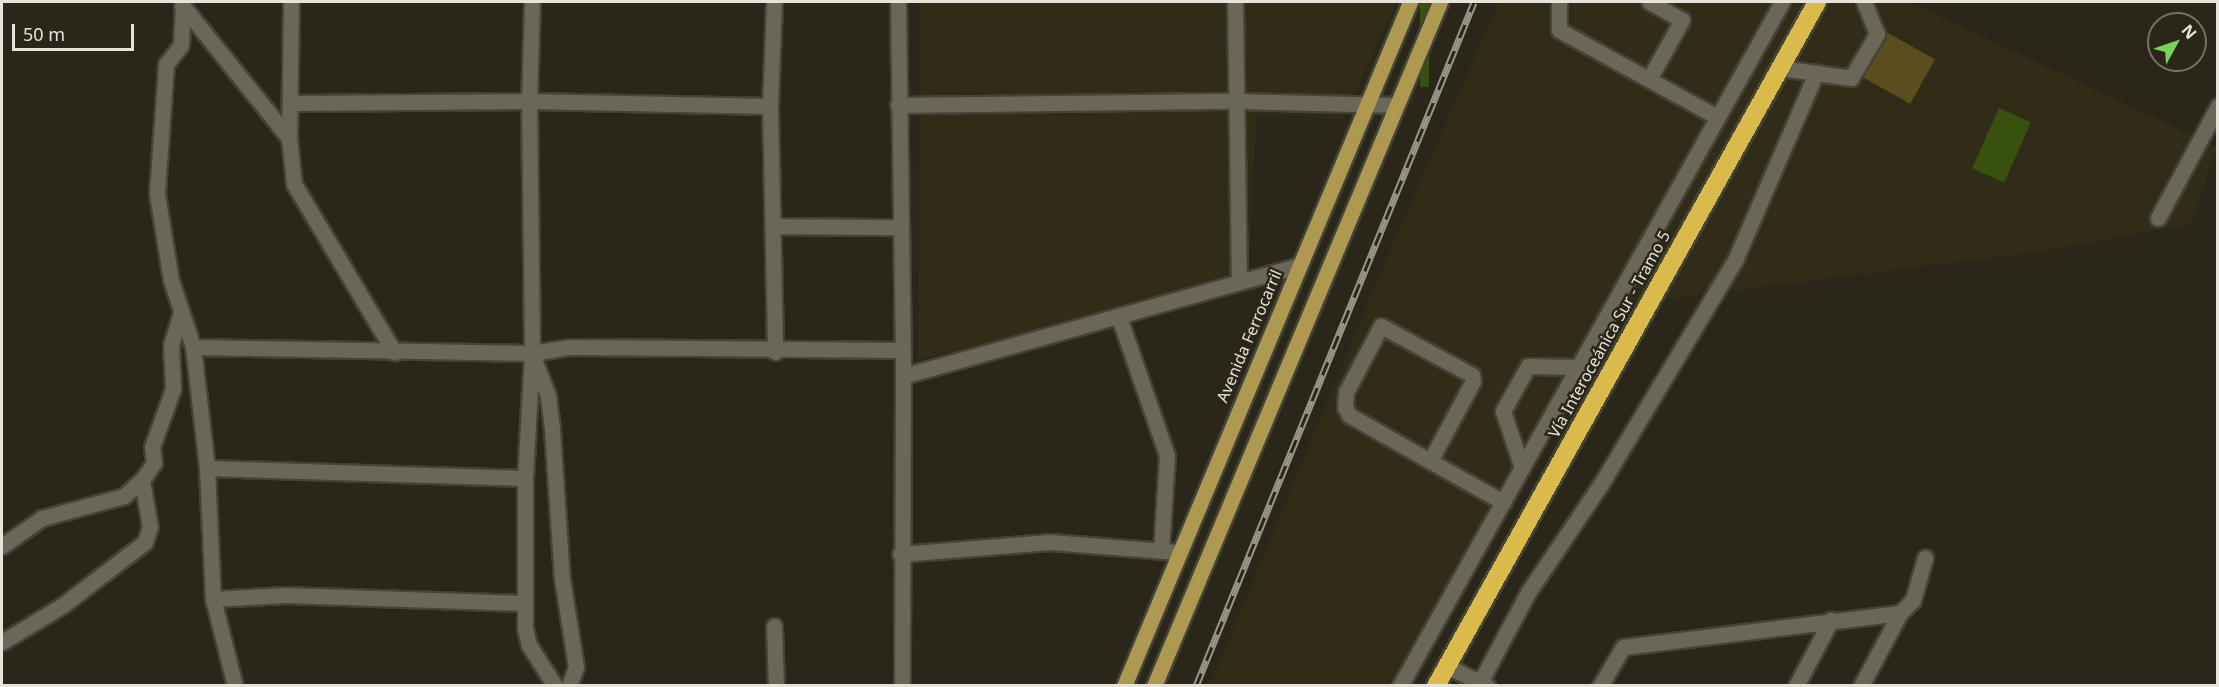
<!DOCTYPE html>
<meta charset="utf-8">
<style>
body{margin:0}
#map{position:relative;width:2219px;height:687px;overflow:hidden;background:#2a2619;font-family:"Noto Sans",sans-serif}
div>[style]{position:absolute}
.built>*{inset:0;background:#312c18}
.green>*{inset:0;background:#38510f;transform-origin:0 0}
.building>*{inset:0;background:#5b4e1e;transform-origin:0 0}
.roads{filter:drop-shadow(2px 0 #454238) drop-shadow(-2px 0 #454238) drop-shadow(0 2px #454238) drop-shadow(0 -2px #454238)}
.minor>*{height:15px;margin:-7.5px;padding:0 7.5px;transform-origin:7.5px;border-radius:7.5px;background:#6b6758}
.major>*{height:15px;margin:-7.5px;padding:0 7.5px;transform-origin:7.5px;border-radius:7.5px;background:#ad9950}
.highway>*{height:18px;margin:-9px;padding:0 9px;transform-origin:9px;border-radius:9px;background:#d9ba4b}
.rail>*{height:7px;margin-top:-3.5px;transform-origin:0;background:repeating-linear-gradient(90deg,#2a2619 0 14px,#99968c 0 28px);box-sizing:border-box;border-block:2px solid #99968c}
span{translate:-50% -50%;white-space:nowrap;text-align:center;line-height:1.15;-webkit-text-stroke:5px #2a2619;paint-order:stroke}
.street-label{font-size:16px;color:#e6e3db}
.frame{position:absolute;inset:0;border:3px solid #e6e3db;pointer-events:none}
.north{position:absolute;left:2147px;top:12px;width:60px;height:60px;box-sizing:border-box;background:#2a2619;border:2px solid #757267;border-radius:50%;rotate:50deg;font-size:16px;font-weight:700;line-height:24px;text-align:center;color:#e6e3db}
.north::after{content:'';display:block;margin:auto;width:21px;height:27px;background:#76d25a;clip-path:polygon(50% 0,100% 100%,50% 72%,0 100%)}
.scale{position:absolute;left:12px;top:24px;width:122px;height:27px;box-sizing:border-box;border:3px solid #e6e3db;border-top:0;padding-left:8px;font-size:18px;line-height:21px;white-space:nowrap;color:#e6e3db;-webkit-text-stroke:4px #2a2619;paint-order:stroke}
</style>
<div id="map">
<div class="built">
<div style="clip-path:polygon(920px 2px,1397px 2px,1343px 119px,1256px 114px,1248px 291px,918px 359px)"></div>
<div style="clip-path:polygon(1499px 2px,1909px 2px,2217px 147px,2192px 224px,2037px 252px,1613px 306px,1411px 685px,1210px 686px,1380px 274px)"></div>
</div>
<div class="green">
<div style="left:1420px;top:2px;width:9px;height:85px"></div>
<div style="left:1999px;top:108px;width:35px;height:66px;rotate:24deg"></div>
</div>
<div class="building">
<div style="left:1886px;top:32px;width:56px;height:51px;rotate:29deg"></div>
</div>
<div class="roads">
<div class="minor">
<div style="left:183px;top:2px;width:43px;rotate:92.7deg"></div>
<div style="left:181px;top:45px;width:24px;rotate:128deg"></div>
<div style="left:166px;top:64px;width:130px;rotate:94deg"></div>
<div style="left:157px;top:194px;width:87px;rotate:80.8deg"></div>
<div style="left:171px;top:280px;width:71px;rotate:71.8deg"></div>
<div style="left:193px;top:347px;width:122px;rotate:83.4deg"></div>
<div style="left:207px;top:468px;width:131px;rotate:87.4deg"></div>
<div style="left:213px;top:599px;width:90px;rotate:75.8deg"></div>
<div style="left:291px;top:2px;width:136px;rotate:90.8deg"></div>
<div style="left:289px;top:138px;width:46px;rotate:83.8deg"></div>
<div style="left:294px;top:184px;width:196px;rotate:59.2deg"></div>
<div style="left:532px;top:2px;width:99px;rotate:91.7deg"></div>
<div style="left:529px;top:101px;width:252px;rotate:89.3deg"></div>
<div style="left:532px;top:353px;width:125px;rotate:93.2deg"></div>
<div style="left:525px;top:478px;width:150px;rotate:90deg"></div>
<div style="left:525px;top:628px;width:17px;rotate:77deg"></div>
<div style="left:529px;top:645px;width:49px;rotate:57.6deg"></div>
<div style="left:774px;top:2px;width:104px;rotate:92.2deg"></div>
<div style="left:770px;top:106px;width:246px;rotate:88.8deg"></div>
<div style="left:898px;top:2px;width:374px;rotate:89.2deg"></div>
<div style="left:903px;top:376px;width:310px;rotate:90.2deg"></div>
<div style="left:1235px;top:2px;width:278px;rotate:89.2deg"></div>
<div style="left:1559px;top:2px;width:28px;rotate:90deg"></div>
<div style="left:1559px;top:30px;width:180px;rotate:28.8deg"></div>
<div style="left:182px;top:5px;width:171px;rotate:51.2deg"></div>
<div style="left:1781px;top:68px;width:71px;rotate:8.1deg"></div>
<div style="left:1851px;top:78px;width:51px;rotate:-59.4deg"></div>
<div style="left:1877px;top:34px;width:35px;rotate:-112deg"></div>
<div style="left:1649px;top:79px;width:68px;rotate:-60.8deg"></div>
<div style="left:1682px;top:20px;width:37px;rotate:-151deg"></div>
<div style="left:292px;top:103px;width:237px;rotate:-0.5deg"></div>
<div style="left:529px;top:101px;width:241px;rotate:1.2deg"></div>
<div style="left:898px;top:105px;width:338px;rotate:-0.7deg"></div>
<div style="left:1236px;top:101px;width:159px;rotate:1.4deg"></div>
<div style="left:2158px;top:218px;width:127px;rotate:-61.8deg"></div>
<div style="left:775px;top:226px;width:124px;rotate:0.5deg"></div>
<div style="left:1119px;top:317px;width:147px;rotate:70.9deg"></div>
<div style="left:1167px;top:456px;width:95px;rotate:93.6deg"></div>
<div style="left:193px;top:347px;width:339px;rotate:1deg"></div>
<div style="left:532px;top:353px;width:37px;rotate:-9deg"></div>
<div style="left:569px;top:347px;width:333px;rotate:0.5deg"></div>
<div style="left:534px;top:359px;width:40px;rotate:69deg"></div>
<div style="left:548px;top:396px;width:33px;rotate:83deg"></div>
<div style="left:552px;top:429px;width:149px;rotate:86.2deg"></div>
<div style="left:562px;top:578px;width:90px;rotate:81.1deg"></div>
<div style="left:576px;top:667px;width:20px;rotate:110deg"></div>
<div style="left:903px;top:376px;width:410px;rotate:-15.6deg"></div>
<div style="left:1430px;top:461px;width:91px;rotate:-61.7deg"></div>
<div style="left:1473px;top:381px;width:6px;rotate:-99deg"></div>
<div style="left:1472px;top:375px;width:103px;rotate:-151.7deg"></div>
<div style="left:1381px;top:326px;width:75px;rotate:117.9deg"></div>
<div style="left:1346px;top:392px;width:15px;rotate:94deg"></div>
<div style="left:1345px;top:407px;width:9px;rotate:63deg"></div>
<div style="left:1349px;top:415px;width:93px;rotate:29.6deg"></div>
<div style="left:1430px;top:461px;width:84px;rotate:29.3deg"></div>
<div style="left:207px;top:468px;width:318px;rotate:1.8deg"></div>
<div style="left:1522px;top:468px;width:60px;rotate:-108.4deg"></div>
<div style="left:1503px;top:411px;width:51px;rotate:-60.9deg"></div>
<div style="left:1528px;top:366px;width:49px;rotate:1.2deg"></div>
<div style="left:2px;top:546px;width:49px;rotate:-35deg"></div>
<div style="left:42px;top:518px;width:85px;rotate:-15deg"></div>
<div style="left:124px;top:496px;width:24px;rotate:-42deg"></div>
<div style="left:142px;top:480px;width:21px;rotate:-55deg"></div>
<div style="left:154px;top:463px;width:16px;rotate:-97deg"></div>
<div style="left:152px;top:447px;width:62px;rotate:-70.1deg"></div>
<div style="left:173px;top:389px;width:44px;rotate:-92.6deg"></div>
<div style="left:171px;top:345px;width:34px;rotate:-73deg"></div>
<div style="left:900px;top:554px;width:150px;rotate:-4.6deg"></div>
<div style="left:1050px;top:542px;width:128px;rotate:4.5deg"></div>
<div style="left:213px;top:599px;width:72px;rotate:-3.2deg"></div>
<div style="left:285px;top:595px;width:239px;rotate:1.9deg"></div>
<div style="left:774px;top:626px;width:60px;rotate:88.1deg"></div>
<div style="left:2px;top:642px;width:71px;rotate:-31.2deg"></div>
<div style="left:63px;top:605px;width:103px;rotate:-37.5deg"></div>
<div style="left:145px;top:542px;width:16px;rotate:-72deg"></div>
<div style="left:150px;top:527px;width:48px;rotate:-99.7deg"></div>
<div style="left:1447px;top:666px;width:45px;rotate:26.6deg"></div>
<div style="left:1400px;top:686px;width:783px;rotate:-60.82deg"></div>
<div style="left:1478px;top:686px;width:108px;rotate:-61.8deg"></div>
<div style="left:1529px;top:591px;width:129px;rotate:-56.1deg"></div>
<div style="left:1601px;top:484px;width:263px;rotate:-59.1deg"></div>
<div style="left:1736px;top:258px;width:202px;rotate:-66.6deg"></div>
<div style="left:1600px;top:686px;width:45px;rotate:-59.5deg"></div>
<div style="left:1623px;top:647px;width:279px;rotate:-7deg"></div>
<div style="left:1796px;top:686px;width:75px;rotate:-62.1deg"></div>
<div style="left:1861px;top:686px;width:83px;rotate:-61.9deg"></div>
<div style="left:1900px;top:613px;width:18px;rotate:-45deg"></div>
<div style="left:1913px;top:600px;width:44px;rotate:-74.1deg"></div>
</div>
<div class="major">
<div style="left:1124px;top:686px;width:741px;rotate:-67.31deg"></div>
<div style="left:1154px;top:686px;width:741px;rotate:-67.31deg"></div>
</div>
<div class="highway">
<div style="left:1436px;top:686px;width:783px;rotate:-60.88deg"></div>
</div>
</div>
<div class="rail">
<div style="left:1196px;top:686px;width:738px;rotate:-67.88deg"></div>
</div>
<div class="street-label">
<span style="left:1609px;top:334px;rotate:-61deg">Vía Interoceánica Sur - Tramo 5</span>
<span style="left:1249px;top:336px;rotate:-67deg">Avenida Ferrocarril</span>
</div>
<div class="frame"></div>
<div class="north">N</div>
<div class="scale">50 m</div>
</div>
